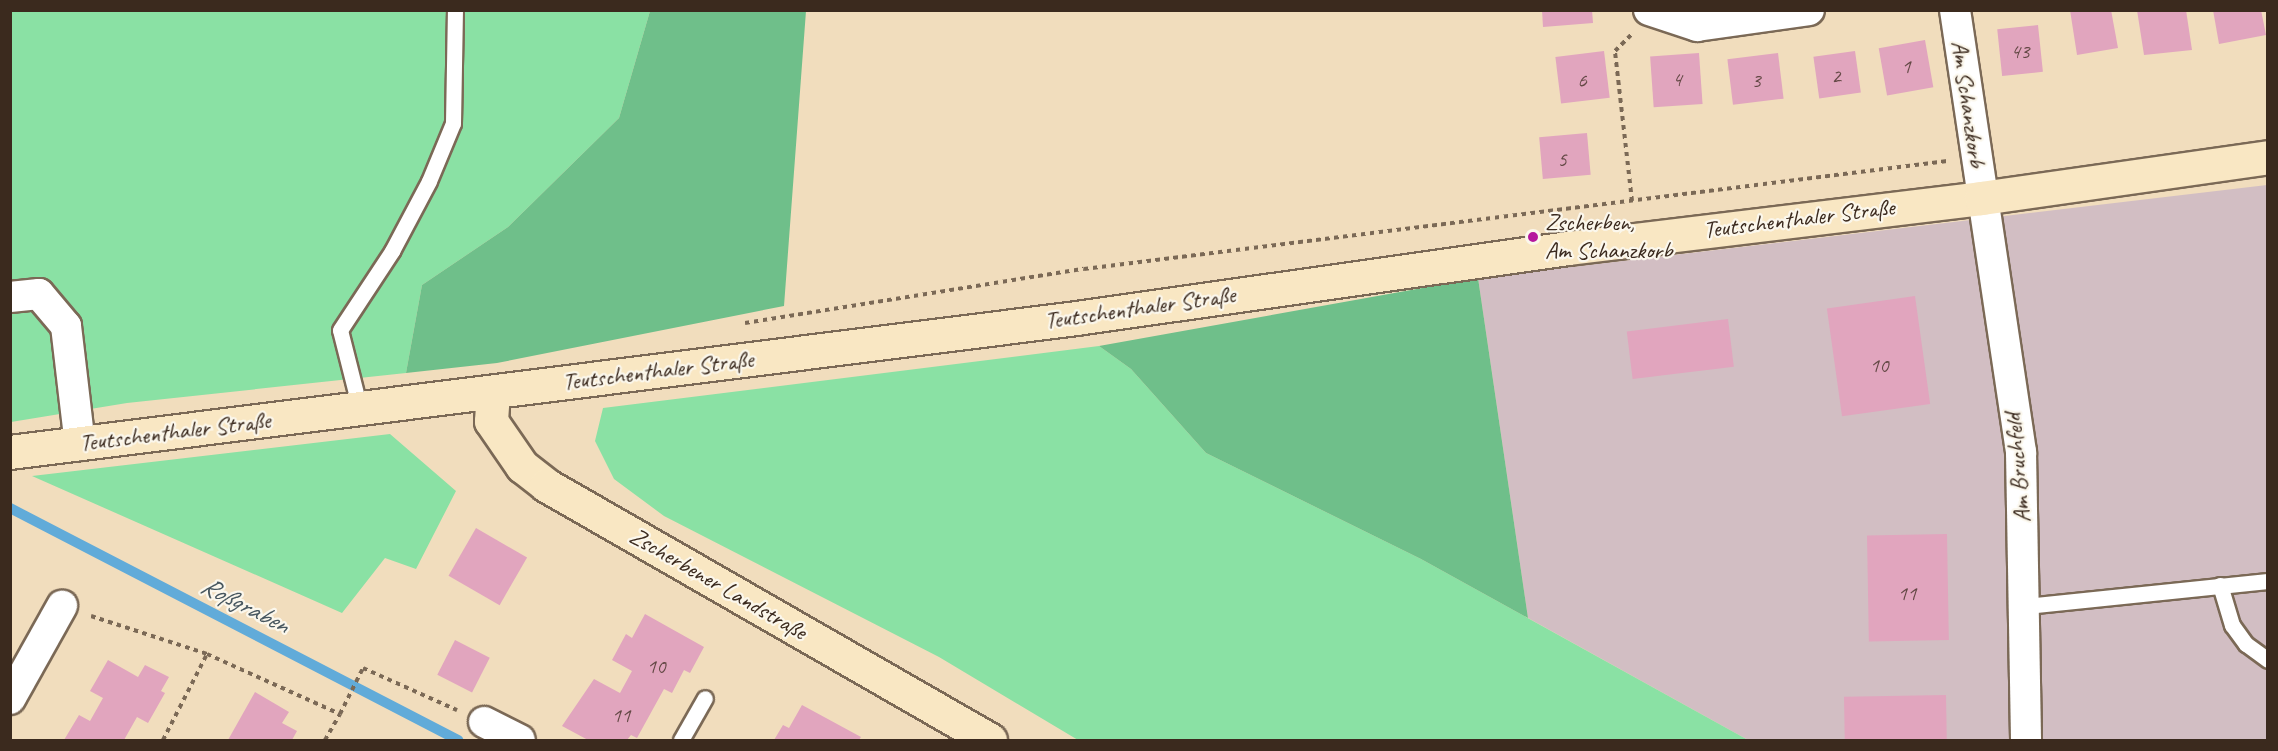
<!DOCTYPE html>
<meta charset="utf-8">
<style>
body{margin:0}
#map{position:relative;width:2278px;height:751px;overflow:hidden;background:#f1ddbd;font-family:Caveat,sans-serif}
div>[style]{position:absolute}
.industrial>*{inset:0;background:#d2bec3}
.green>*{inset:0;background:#8ae1a4}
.forest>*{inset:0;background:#6fbf8a}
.stream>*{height:10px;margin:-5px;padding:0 5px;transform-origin:5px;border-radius:5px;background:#61abd9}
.building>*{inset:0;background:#e1a5be;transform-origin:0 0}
.path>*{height:4px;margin-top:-2px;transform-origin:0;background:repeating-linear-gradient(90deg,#7b6956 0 4.5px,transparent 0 9px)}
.roads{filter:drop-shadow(2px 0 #7b6956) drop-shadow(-2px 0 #7b6956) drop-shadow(0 2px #7b6956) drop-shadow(0 -2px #7b6956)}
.lane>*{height:15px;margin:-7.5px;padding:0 7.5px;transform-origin:7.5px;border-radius:7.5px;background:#fff}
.street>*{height:30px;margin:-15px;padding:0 15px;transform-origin:15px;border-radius:15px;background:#fff}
.secondary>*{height:33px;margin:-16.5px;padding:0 16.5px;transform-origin:16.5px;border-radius:16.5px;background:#f9e7c3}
.dots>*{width:16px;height:16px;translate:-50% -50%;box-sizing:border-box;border:3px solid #fbf7ec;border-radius:50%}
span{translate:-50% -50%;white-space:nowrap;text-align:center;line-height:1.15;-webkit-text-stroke:4.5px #fbf7ec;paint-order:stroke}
.number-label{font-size:21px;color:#644946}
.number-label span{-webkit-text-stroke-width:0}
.street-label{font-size:24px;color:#3b2a1e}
.poi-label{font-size:24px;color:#3b2a1e}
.left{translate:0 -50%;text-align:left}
.water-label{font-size:26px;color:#48575f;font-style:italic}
.frame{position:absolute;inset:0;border:12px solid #3b2a1e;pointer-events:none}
</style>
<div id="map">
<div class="industrial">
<div style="clip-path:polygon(2267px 185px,2267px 740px,1748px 740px,1528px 618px,1478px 278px)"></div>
</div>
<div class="green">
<div style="clip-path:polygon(11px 11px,650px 11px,619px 118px,508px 227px,422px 285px,406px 373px,127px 403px,11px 422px)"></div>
<div style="clip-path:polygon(1099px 346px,1131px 369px,1206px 453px,1421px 559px,1748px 740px,1078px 740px,939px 657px,664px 516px,614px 479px,595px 441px,603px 408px)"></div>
<div style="clip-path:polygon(390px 434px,456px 491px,416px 569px,385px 558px,342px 613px,32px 476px)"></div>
</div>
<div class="forest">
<div style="clip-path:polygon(650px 11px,806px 11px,784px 306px,497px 363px,406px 373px,422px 285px,508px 227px,619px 118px)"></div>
<div style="clip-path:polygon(1478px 278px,1528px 618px,1421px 559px,1206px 453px,1131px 369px,1099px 346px)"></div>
</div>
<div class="stream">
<div style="left:10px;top:508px;width:505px;rotate:27.38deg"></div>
</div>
<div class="building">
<div style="clip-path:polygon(1542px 10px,1592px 10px,1593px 23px,1543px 27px)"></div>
<div style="clip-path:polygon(2070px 10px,2111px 10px,2118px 48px,2077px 55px)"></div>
<div style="clip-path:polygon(2137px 10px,2186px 10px,2192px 50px,2144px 55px)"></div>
<div style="clip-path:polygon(2213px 10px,2261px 10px,2266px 35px,2219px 44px)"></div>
<div style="left:2038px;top:25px;width:47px;height:41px;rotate:84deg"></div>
<div style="left:1925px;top:40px;width:48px;height:47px;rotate:80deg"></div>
<div style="left:1604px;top:51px;width:47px;height:49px;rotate:83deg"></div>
<div style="left:1855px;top:51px;width:42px;height:42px;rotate:82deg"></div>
<div style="left:1699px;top:53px;width:51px;height:49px;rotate:86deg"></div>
<div style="left:1778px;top:53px;width:46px;height:51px;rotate:83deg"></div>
<div style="left:1587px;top:133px;width:42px;height:48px;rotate:85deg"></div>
<div style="left:1915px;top:296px;width:109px;height:89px;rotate:82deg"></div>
<div style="left:1728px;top:319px;width:48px;height:102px;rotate:83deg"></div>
<div style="left:476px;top:528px;width:59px;height:55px;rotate:30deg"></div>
<div style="left:1947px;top:534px;width:106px;height:80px;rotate:89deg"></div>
<div style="clip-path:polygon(645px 614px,704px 647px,690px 673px,684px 670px,672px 693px,664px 689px,637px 738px,631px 735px,627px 740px,588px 740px,562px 726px,594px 679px,620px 693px,632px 671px,612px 660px,626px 634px,632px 638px)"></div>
<div style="left:455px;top:640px;width:39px;height:39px;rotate:27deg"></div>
<div style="clip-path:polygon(108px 660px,138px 677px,145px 665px,169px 677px,161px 691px,165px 693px,148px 723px,137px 717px,124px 740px,64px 740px,79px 715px,90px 721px,103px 698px,90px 691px)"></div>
<div style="clip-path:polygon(255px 692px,289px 712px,282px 723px,297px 731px,292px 740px,228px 740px)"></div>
<div style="left:1946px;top:695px;width:45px;height:102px;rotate:89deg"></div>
<div style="clip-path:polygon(802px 705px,861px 737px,859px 740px,774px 740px,783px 725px,789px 728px)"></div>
</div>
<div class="path">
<div style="left:1632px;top:201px;width:151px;rotate:-96.5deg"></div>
<div style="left:1615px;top:51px;width:24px;rotate:-45deg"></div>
<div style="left:745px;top:323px;width:343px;rotate:-9.1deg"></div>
<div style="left:1084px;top:269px;width:870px;rotate:-7.13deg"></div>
<div style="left:91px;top:616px;width:122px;rotate:18.1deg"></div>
<div style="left:207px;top:654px;width:146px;rotate:24.3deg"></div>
<div style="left:340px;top:714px;width:51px;rotate:-63.4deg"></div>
<div style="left:363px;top:668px;width:103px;rotate:24.1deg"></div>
<div style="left:163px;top:740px;width:97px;rotate:-62.9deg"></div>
<div style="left:325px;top:740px;width:30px;rotate:-60deg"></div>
</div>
<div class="roads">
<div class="lane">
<div style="left:360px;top:409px;width:81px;rotate:-104.2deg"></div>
<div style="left:340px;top:330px;width:95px;rotate:-56.6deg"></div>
<div style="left:392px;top:251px;width:79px;rotate:-62.1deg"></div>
<div style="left:429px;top:181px;width:63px;rotate:-67.5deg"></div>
<div style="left:453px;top:123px;width:113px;rotate:-89deg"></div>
<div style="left:2220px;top:585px;width:42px;rotate:73.3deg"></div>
<div style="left:2232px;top:625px;width:24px;rotate:54deg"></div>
<div style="left:2246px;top:644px;width:27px;rotate:36deg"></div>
<div style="left:2026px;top:606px;width:243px;rotate:-5.9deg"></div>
<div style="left:681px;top:740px;width:48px;rotate:-60.3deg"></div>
</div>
<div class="street">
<div style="left:1649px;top:10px;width:51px;rotate:18.4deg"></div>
<div style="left:1697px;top:26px;width:113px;rotate:-8.1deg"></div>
<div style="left:1955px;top:10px;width:447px;rotate:81.5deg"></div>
<div style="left:2021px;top:452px;width:288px;rotate:89deg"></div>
<div style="left:10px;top:297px;width:29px;rotate:-6deg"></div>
<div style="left:39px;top:294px;width:42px;rotate:49.8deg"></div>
<div style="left:66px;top:326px;width:120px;rotate:83.3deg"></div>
<div style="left:10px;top:699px;width:107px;rotate:-60.8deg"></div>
<div style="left:484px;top:722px;width:40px;rotate:26.6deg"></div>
</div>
<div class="secondary">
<div style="left:493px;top:392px;width:29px;rotate:94deg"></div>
<div style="left:491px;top:421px;width:55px;rotate:55.4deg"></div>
<div style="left:522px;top:466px;width:31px;rotate:38deg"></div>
<div style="left:546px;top:485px;width:512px;rotate:29.87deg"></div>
<div style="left:10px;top:452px;width:1074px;rotate:-7.16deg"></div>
<div style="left:1076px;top:318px;width:498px;rotate:-8.1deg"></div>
<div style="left:1569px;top:248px;width:415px;rotate:-6.9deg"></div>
<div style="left:1981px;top:198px;width:290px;rotate:-8.1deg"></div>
</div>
</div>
<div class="dots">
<div style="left:1533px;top:237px;background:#b5179e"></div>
</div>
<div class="number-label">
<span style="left:2020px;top:51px">43</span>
<span style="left:1906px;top:66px">1</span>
<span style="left:1836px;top:76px">2</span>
<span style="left:1677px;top:79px">4</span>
<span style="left:1582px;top:80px">6</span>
<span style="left:1756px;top:80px">3</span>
<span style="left:1562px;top:159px">5</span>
<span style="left:1879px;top:365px">10</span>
<span style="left:1907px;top:593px">11</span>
<span style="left:656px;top:666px">10</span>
<span style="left:621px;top:715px">11</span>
</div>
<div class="street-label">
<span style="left:1968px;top:104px;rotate:82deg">Am Schanzkorb</span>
<span style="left:1799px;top:219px;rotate:-7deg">Teutschenthaler Straße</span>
<span style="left:1140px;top:308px;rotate:-8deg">Teutschenthaler Straße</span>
<span style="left:658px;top:371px;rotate:-7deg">Teutschenthaler Straße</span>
<span style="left:175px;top:432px;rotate:-7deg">Teutschenthaler Straße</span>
<span style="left:2018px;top:468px;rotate:-95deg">Am Bruchfeld</span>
<span style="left:718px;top:584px;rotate:30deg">Zscherbener Landstraße</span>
</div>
<div class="poi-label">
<span class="left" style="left:1545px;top:237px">Zscherben,<br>Am Schanzkorb</span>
</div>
<div class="water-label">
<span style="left:245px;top:605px;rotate:27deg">Roßgraben</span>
</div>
<div class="frame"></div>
</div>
